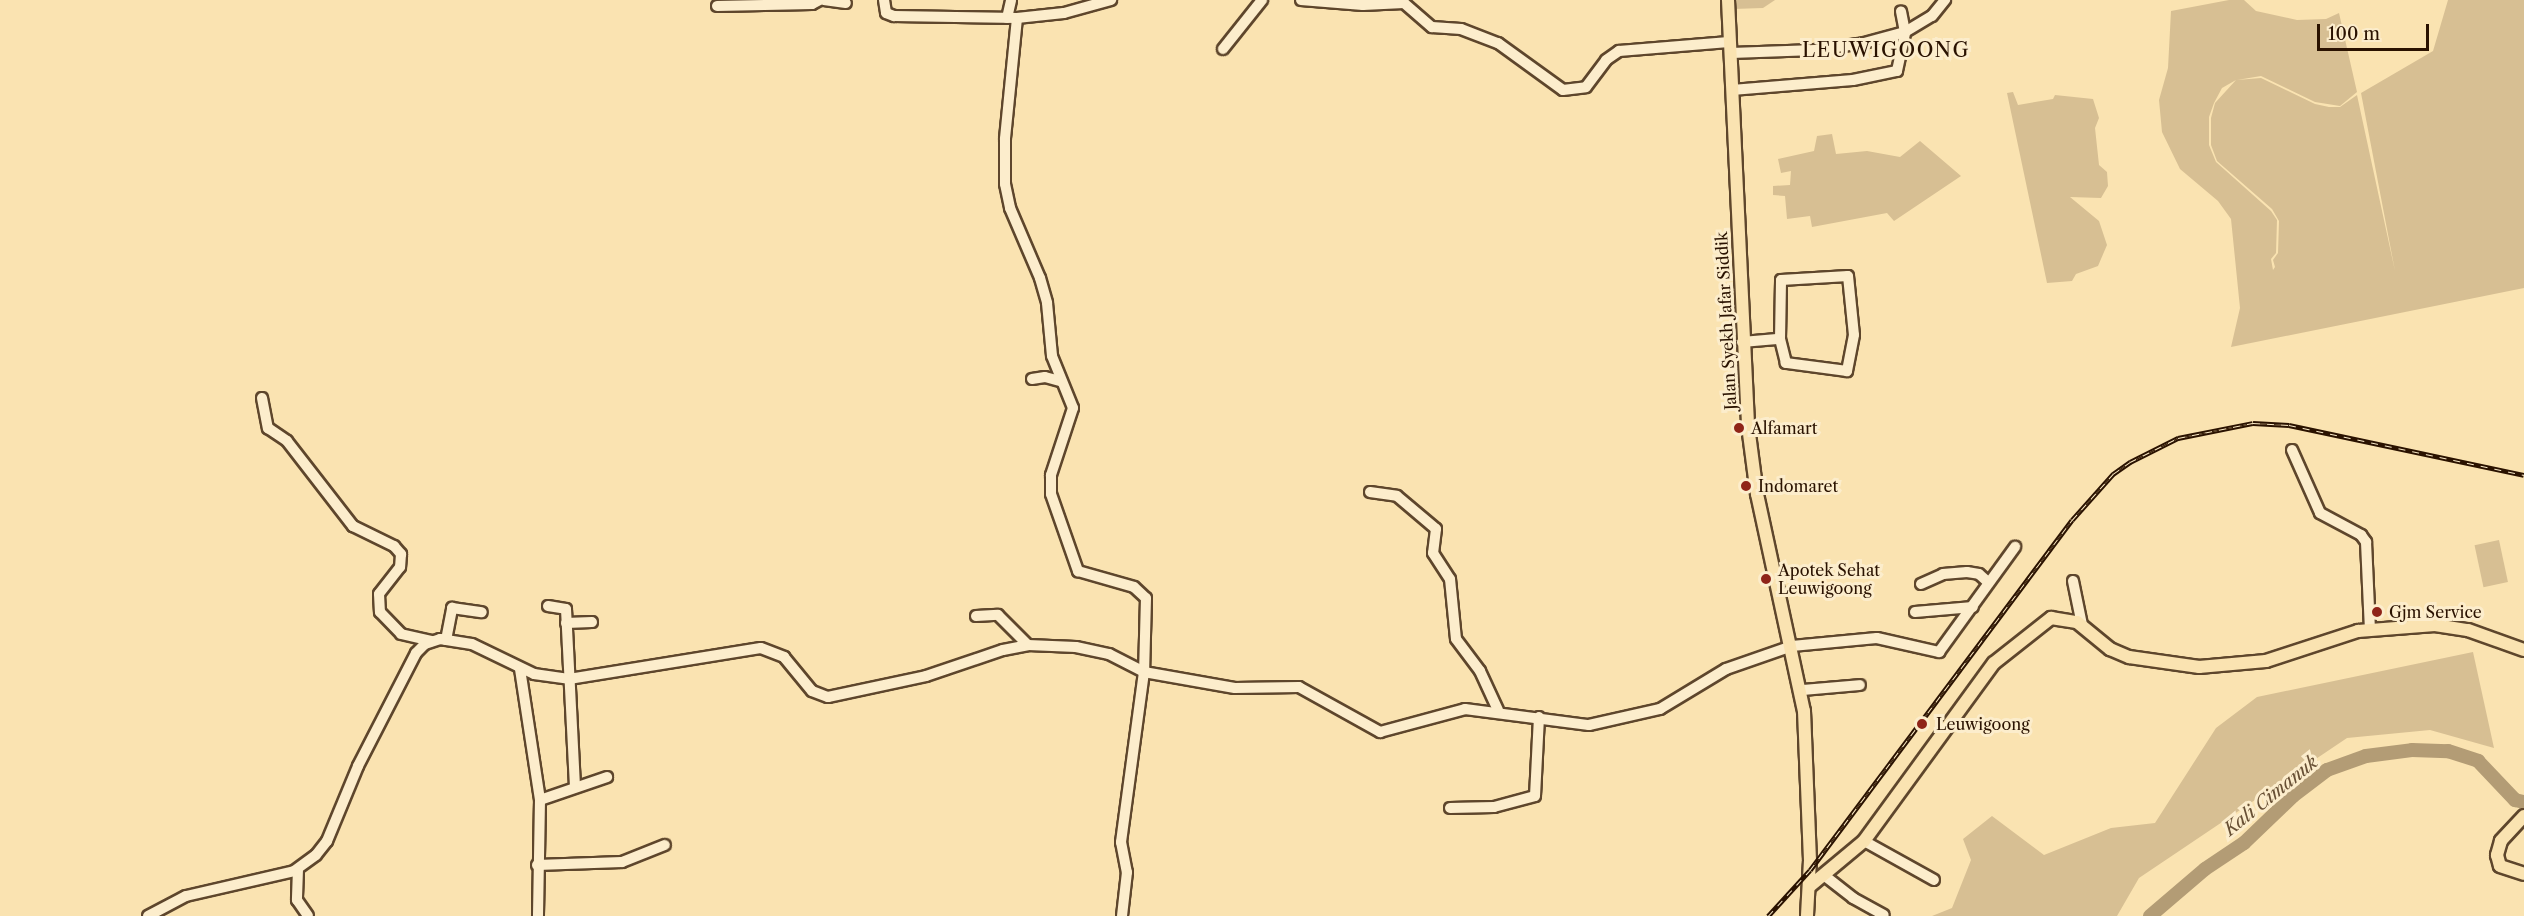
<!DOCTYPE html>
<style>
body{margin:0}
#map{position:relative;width:2524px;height:916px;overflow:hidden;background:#fae3b1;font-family:"Libre Caslon Text",serif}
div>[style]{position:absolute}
.green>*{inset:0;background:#d7bf93;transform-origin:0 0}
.river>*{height:14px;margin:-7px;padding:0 7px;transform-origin:7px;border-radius:7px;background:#b39c75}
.roads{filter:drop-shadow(2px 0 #5e462c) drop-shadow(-2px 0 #5e462c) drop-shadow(0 2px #5e462c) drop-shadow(0 -2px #5e462c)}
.minor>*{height:10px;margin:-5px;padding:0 5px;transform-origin:5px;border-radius:5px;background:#fcedcc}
.major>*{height:12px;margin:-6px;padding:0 6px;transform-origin:6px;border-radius:6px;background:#fae3b1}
.rail>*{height:4.5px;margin-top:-2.25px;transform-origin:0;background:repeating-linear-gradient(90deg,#fcedcc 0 7px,#2a1200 0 14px);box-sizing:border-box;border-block:2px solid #2a1200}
.dots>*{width:16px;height:16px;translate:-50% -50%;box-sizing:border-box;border:3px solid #fcedcc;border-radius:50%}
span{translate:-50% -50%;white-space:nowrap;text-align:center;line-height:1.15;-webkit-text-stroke:6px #fcedcc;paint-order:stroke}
.street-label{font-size:16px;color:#2a1200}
.poi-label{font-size:16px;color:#2a1200}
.left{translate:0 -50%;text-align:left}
.water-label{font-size:18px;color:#685035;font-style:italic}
.quarter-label{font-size:20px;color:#2a1200;letter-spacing:1.5px}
.scale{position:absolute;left:2317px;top:24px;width:112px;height:27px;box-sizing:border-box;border:3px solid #2a1200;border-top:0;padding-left:8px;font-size:18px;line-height:21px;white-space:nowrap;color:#2a1200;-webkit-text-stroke:4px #fcedcc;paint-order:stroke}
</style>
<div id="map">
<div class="green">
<div style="clip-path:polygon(1733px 0,1775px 0,1763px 8px,1733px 9px)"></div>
<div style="clip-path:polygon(evenodd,2229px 0,2244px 0,2256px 11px,2297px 20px,2326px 19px,2339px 13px,2357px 92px,2340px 106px,2315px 102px,2261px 76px,2237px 80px,2261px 78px,2315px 104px,2329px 107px,2340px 107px,2357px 95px,2395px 271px,2361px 93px,2433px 51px,2448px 0,2524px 0,2524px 288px,2231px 347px,2240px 308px,2231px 219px,2218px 201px,2180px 169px,2162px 132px,2159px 100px,2168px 68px,2171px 11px,2229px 0,2236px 80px,2215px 103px,2211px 118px,2211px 145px,2217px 161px,2272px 209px,2279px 221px,2278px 253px,2273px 260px,2275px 267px,2273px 270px,2271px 259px,2276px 253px,2277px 220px,2271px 211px,2216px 162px,2209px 145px,2209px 117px,2214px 103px,2222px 88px,2236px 80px)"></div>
<div style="clip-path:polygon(2013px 92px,2018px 105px,2053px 99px,2055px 95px,2093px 99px,2099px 118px,2095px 128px,2099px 165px,2107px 172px,2108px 186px,2101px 198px,2070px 197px,2099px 221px,2107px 245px,2098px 266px,2076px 274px,2072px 281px,2047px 283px,2007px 93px)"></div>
<div style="clip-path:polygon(1832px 134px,1836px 154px,1867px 151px,1900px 157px,1920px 141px,1961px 176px,1894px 221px,1887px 213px,1812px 227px,1810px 216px,1787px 219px,1785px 196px,1773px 195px,1773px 186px,1790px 185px,1791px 171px,1781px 173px,1778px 159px,1814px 151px,1817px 136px)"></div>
<div style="left:2499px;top:540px;width:43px;height:25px;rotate:78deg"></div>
<div style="clip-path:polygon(2473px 652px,2494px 748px,2430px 730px,2347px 738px,2139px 878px,2117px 916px,1932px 916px,1952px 908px,1971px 860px,1963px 839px,1992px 816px,2044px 855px,2111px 828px,2155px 823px,2216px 728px,2257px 697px)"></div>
</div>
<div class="river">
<div style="left:2150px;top:916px;width:72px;rotate:-40.5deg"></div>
<div style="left:2205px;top:869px;width:47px;rotate:-33.7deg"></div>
<div style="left:2244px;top:843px;width:68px;rotate:-43.8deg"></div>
<div style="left:2293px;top:796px;width:43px;rotate:-37.4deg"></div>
<div style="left:2327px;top:770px;width:41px;rotate:-19.7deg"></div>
<div style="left:2366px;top:756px;width:46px;rotate:-7.4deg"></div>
<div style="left:2412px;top:750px;width:36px;rotate:2deg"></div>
<div style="left:2448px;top:751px;width:32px;rotate:18deg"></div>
<div style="left:2478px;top:761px;width:54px;rotate:46.5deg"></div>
<div style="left:2515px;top:800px;width:9px;rotate:13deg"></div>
</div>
<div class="roads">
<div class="minor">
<div style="left:824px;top:0;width:22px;rotate:8deg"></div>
<div style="left:884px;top:0;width:13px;rotate:81deg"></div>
<div style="left:886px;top:13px;width:9px;rotate:21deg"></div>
<div style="left:894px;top:16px;width:123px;rotate:0.9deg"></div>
<div style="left:1017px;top:18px;width:47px;rotate:-6.1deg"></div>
<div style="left:1064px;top:13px;width:49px;rotate:-15.5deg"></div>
<div style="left:1301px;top:0;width:62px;rotate:4.6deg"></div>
<div style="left:1363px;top:5px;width:41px;rotate:-2.8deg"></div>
<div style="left:1404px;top:3px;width:37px;rotate:41deg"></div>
<div style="left:1432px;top:27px;width:29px;rotate:4deg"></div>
<div style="left:1461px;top:29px;width:40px;rotate:21deg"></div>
<div style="left:1498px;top:43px;width:80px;rotate:35.9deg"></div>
<div style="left:1563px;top:90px;width:23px;rotate:-7deg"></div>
<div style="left:1586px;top:87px;width:34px;rotate:-53deg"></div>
<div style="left:1606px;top:60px;width:16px;rotate:-35deg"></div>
<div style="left:1619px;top:51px;width:110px;rotate:-4.7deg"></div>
<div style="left:717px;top:6px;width:95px;rotate:-1.2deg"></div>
<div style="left:812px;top:4px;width:9px;rotate:-27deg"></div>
<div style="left:1007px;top:18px;width:18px;rotate:-77deg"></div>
<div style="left:1017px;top:18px;width:122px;rotate:95.7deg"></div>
<div style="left:1005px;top:139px;width:45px;rotate:90deg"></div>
<div style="left:1005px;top:184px;width:25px;rotate:78deg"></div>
<div style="left:1010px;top:208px;width:76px;rotate:66.8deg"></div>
<div style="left:1040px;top:278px;width:26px;rotate:74deg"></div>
<div style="left:1047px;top:303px;width:53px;rotate:84.6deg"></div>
<div style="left:1052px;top:356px;width:56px;rotate:68deg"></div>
<div style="left:1073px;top:408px;width:71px;rotate:108.2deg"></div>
<div style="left:1051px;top:475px;width:19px;rotate:90deg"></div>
<div style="left:1051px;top:494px;width:82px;rotate:70.7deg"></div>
<div style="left:1078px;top:571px;width:58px;rotate:15.9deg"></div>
<div style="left:1134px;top:587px;width:16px;rotate:43deg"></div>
<div style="left:1146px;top:598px;width:74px;rotate:91.5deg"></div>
<div style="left:1144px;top:672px;width:172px;rotate:97.7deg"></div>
<div style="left:1121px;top:842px;width:31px;rotate:79deg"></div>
<div style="left:1127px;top:872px;width:44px;rotate:96.5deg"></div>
<div style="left:1223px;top:49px;width:63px;rotate:-51.5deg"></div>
<div style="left:1731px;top:53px;width:84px;rotate:-2deg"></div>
<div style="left:1815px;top:50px;width:49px;rotate:-8.1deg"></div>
<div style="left:1864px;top:43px;width:42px;rotate:-15deg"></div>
<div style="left:1905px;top:32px;width:21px;rotate:-101deg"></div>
<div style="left:1732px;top:90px;width:121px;rotate:-4.7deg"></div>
<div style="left:1853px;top:80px;width:45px;rotate:-11.6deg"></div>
<div style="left:1897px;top:71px;width:40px;rotate:-78deg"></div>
<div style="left:1905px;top:32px;width:31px;rotate:-31deg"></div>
<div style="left:1932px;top:16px;width:21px;rotate:-51deg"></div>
<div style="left:1848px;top:276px;width:59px;rotate:84.2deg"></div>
<div style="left:1854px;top:335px;width:37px;rotate:101deg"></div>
<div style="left:1847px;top:371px;width:62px;rotate:-172.5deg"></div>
<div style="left:1786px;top:363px;width:25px;rotate:-104deg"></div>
<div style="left:1780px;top:339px;width:59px;rotate:-89deg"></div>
<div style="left:1781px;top:280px;width:67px;rotate:-3.4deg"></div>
<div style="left:1742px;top:342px;width:38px;rotate:-5deg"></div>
<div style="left:1032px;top:379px;width:13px;rotate:-9deg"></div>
<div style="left:1045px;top:377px;width:16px;rotate:15deg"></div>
<div style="left:262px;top:398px;width:31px;rotate:79deg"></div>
<div style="left:268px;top:428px;width:23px;rotate:34deg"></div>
<div style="left:287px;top:441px;width:108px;rotate:52.2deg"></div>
<div style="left:353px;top:526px;width:46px;rotate:26deg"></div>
<div style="left:394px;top:546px;width:11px;rotate:49deg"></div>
<div style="left:401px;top:554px;width:13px;rotate:94deg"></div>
<div style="left:400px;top:567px;width:34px;rotate:128deg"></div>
<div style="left:379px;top:594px;width:18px;rotate:87deg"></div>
<div style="left:380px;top:612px;width:30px;rotate:46deg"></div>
<div style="left:401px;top:634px;width:32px;rotate:13deg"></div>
<div style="left:2292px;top:450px;width:69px;rotate:66deg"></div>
<div style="left:2320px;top:513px;width:47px;rotate:28.2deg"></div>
<div style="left:2361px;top:535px;width:9px;rotate:54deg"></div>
<div style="left:2366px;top:542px;width:87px;rotate:87.4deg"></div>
<div style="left:1370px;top:492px;width:27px;rotate:8deg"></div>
<div style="left:1397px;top:496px;width:51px;rotate:40.2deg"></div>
<div style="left:1436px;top:529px;width:24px;rotate:97deg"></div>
<div style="left:1433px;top:553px;width:31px;rotate:57deg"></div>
<div style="left:1450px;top:579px;width:60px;rotate:84.3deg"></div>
<div style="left:1456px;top:639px;width:40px;rotate:53deg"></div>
<div style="left:1480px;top:671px;width:43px;rotate:65.2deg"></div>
<div style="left:2073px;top:581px;width:45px;rotate:78.4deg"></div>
<div style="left:1921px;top:584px;width:24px;rotate:-24deg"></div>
<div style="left:1943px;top:574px;width:24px;rotate:-5deg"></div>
<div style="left:1967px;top:572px;width:12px;rotate:9deg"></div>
<div style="left:1979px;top:574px;width:12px;rotate:42deg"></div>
<div style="left:548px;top:606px;width:18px;rotate:9deg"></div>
<div style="left:566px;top:609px;width:178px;rotate:87.1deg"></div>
<div style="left:1915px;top:612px;width:58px;rotate:-4.9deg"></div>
<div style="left:976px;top:616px;width:22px;rotate:-3deg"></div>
<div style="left:998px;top:615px;width:42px;rotate:45deg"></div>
<div style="left:566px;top:623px;width:26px;rotate:-2deg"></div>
<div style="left:446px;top:640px;width:33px;rotate:-79deg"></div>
<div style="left:452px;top:608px;width:30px;rotate:8deg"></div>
<div style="left:520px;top:669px;width:133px;rotate:81.3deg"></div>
<div style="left:540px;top:800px;width:116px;rotate:91deg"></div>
<div style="left:1802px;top:690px;width:58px;rotate:-4.9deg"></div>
<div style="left:540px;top:800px;width:71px;rotate:-18.9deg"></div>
<div style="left:1450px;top:808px;width:44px;rotate:-1.3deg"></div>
<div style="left:1494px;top:807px;width:42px;rotate:-15deg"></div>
<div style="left:1535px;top:796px;width:79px;rotate:-87.1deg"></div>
<div style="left:1864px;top:841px;width:80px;rotate:29.1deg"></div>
<div style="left:537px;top:865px;width:85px;rotate:-2deg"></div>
<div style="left:622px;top:862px;width:46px;rotate:-21.6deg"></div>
<div style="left:298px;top:869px;width:31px;rotate:92deg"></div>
<div style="left:297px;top:900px;width:19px;rotate:55deg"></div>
<div style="left:1825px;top:876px;width:36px;rotate:38deg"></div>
<div style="left:1853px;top:898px;width:35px;rotate:29deg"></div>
<div style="left:148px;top:916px;width:43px;rotate:-27.8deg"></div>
<div style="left:186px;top:896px;width:111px;rotate:-13deg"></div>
<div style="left:294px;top:871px;width:27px;rotate:-36deg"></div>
<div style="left:316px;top:855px;width:18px;rotate:-52deg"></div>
<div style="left:327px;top:841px;width:81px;rotate:-67.5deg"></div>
<div style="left:358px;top:766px;width:127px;rotate:-62.8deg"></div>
<div style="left:416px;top:653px;width:13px;rotate:-45deg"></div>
<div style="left:425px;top:644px;width:16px;rotate:-18deg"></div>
<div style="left:440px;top:639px;width:32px;rotate:9deg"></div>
<div style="left:472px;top:644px;width:69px;rotate:25.8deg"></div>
<div style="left:534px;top:674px;width:35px;rotate:8deg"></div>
<div style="left:569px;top:679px;width:194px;rotate:-9.2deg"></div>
<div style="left:761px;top:648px;width:25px;rotate:21deg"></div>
<div style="left:784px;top:657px;width:44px;rotate:50.5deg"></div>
<div style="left:812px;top:691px;width:17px;rotate:21deg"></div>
<div style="left:828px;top:697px;width:100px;rotate:-12.1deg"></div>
<div style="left:926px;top:676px;width:81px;rotate:-18.7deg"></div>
<div style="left:1003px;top:650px;width:25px;rotate:-11deg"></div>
<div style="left:1028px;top:645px;width:48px;rotate:2.4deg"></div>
<div style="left:1076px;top:647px;width:34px;rotate:12deg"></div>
<div style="left:1109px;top:654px;width:39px;rotate:27deg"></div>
<div style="left:1144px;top:672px;width:92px;rotate:10deg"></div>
<div style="left:1235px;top:688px;width:64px;rotate:-0.9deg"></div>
<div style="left:1299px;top:687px;width:93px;rotate:29.1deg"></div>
<div style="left:1380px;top:732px;width:88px;rotate:-15.1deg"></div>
<div style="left:1465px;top:709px;width:125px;rotate:7.4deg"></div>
<div style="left:1589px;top:725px;width:73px;rotate:-12.7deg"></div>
<div style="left:1660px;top:709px;width:77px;rotate:-31.2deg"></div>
<div style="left:1726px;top:669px;width:70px;rotate:-19.2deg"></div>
<div style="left:1792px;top:646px;width:85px;rotate:-5.4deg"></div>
<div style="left:1877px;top:638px;width:64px;rotate:12.7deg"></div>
<div style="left:1939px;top:652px;width:130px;rotate:-54.1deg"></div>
</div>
<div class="major">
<div style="left:1728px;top:0;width:426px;rotate:87.3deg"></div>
<div style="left:1748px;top:426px;width:69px;rotate:82.5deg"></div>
<div style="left:1757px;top:494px;width:222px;rotate:77.8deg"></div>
<div style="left:1804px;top:711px;width:149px;rotate:87.7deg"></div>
<div style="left:1810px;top:860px;width:56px;rotate:93.1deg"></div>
<div style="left:2524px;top:816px;width:34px;rotate:133deg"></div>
<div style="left:2501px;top:841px;width:15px;rotate:106deg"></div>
<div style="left:2497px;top:855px;width:11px;rotate:75deg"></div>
<div style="left:2500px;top:866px;width:25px;rotate:18deg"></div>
<div style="left:1810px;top:886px;width:70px;rotate:-39.8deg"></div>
<div style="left:1864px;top:841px;width:220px;rotate:-53.9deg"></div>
<div style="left:1994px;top:663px;width:73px;rotate:-38.3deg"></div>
<div style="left:2051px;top:618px;width:26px;rotate:9deg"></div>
<div style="left:2077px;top:622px;width:43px;rotate:39.3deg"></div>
<div style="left:2110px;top:649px;width:21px;rotate:23deg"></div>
<div style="left:2129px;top:657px;width:71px;rotate:8.1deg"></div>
<div style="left:2199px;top:667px;width:67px;rotate:-5.1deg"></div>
<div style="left:2266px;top:661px;width:97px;rotate:-18.1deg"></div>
<div style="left:2358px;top:631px;width:77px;rotate:-4.5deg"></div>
<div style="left:2435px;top:625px;width:33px;rotate:9deg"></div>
<div style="left:2468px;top:630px;width:59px;rotate:19.7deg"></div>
</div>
</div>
<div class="rail">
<div style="left:1768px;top:916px;width:62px;rotate:-47.6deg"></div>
<div style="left:1810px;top:870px;width:437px;rotate:-53.2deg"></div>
<div style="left:2072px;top:520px;width:62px;rotate:-48.3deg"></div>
<div style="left:2113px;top:474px;width:21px;rotate:-35deg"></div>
<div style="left:2130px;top:462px;width:54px;rotate:-26.6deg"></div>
<div style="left:2178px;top:438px;width:76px;rotate:-11.3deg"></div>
<div style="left:2253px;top:423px;width:36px;rotate:3deg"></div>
<div style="left:2289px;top:425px;width:240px;rotate:12deg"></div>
</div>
<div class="dots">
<div style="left:1739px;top:428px;background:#8f2418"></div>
<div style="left:1746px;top:486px;background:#8f2418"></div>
<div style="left:1766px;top:579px;background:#8f2418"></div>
<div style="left:2377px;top:612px;background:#8f2418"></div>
<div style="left:1922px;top:724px;background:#8f2418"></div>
</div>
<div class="street-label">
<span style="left:1726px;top:321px;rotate:-93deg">Jalan Syekh Jafar Siddik</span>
</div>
<div class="poi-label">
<span class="left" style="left:1751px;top:428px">Alfamart</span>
<span class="left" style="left:1758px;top:486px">Indomaret</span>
<span class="left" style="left:1778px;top:579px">Apotek Sehat<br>Leuwigoong</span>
<span class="left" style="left:2389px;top:612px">Gjm Service</span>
<span class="left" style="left:1936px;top:724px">Leuwigoong</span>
</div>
<div class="water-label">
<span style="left:2271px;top:796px;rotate:-39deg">Kali Cimanuk</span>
</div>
<div class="quarter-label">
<span style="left:1886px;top:50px">LEUWIGOONG</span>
</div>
<div class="scale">100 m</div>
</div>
